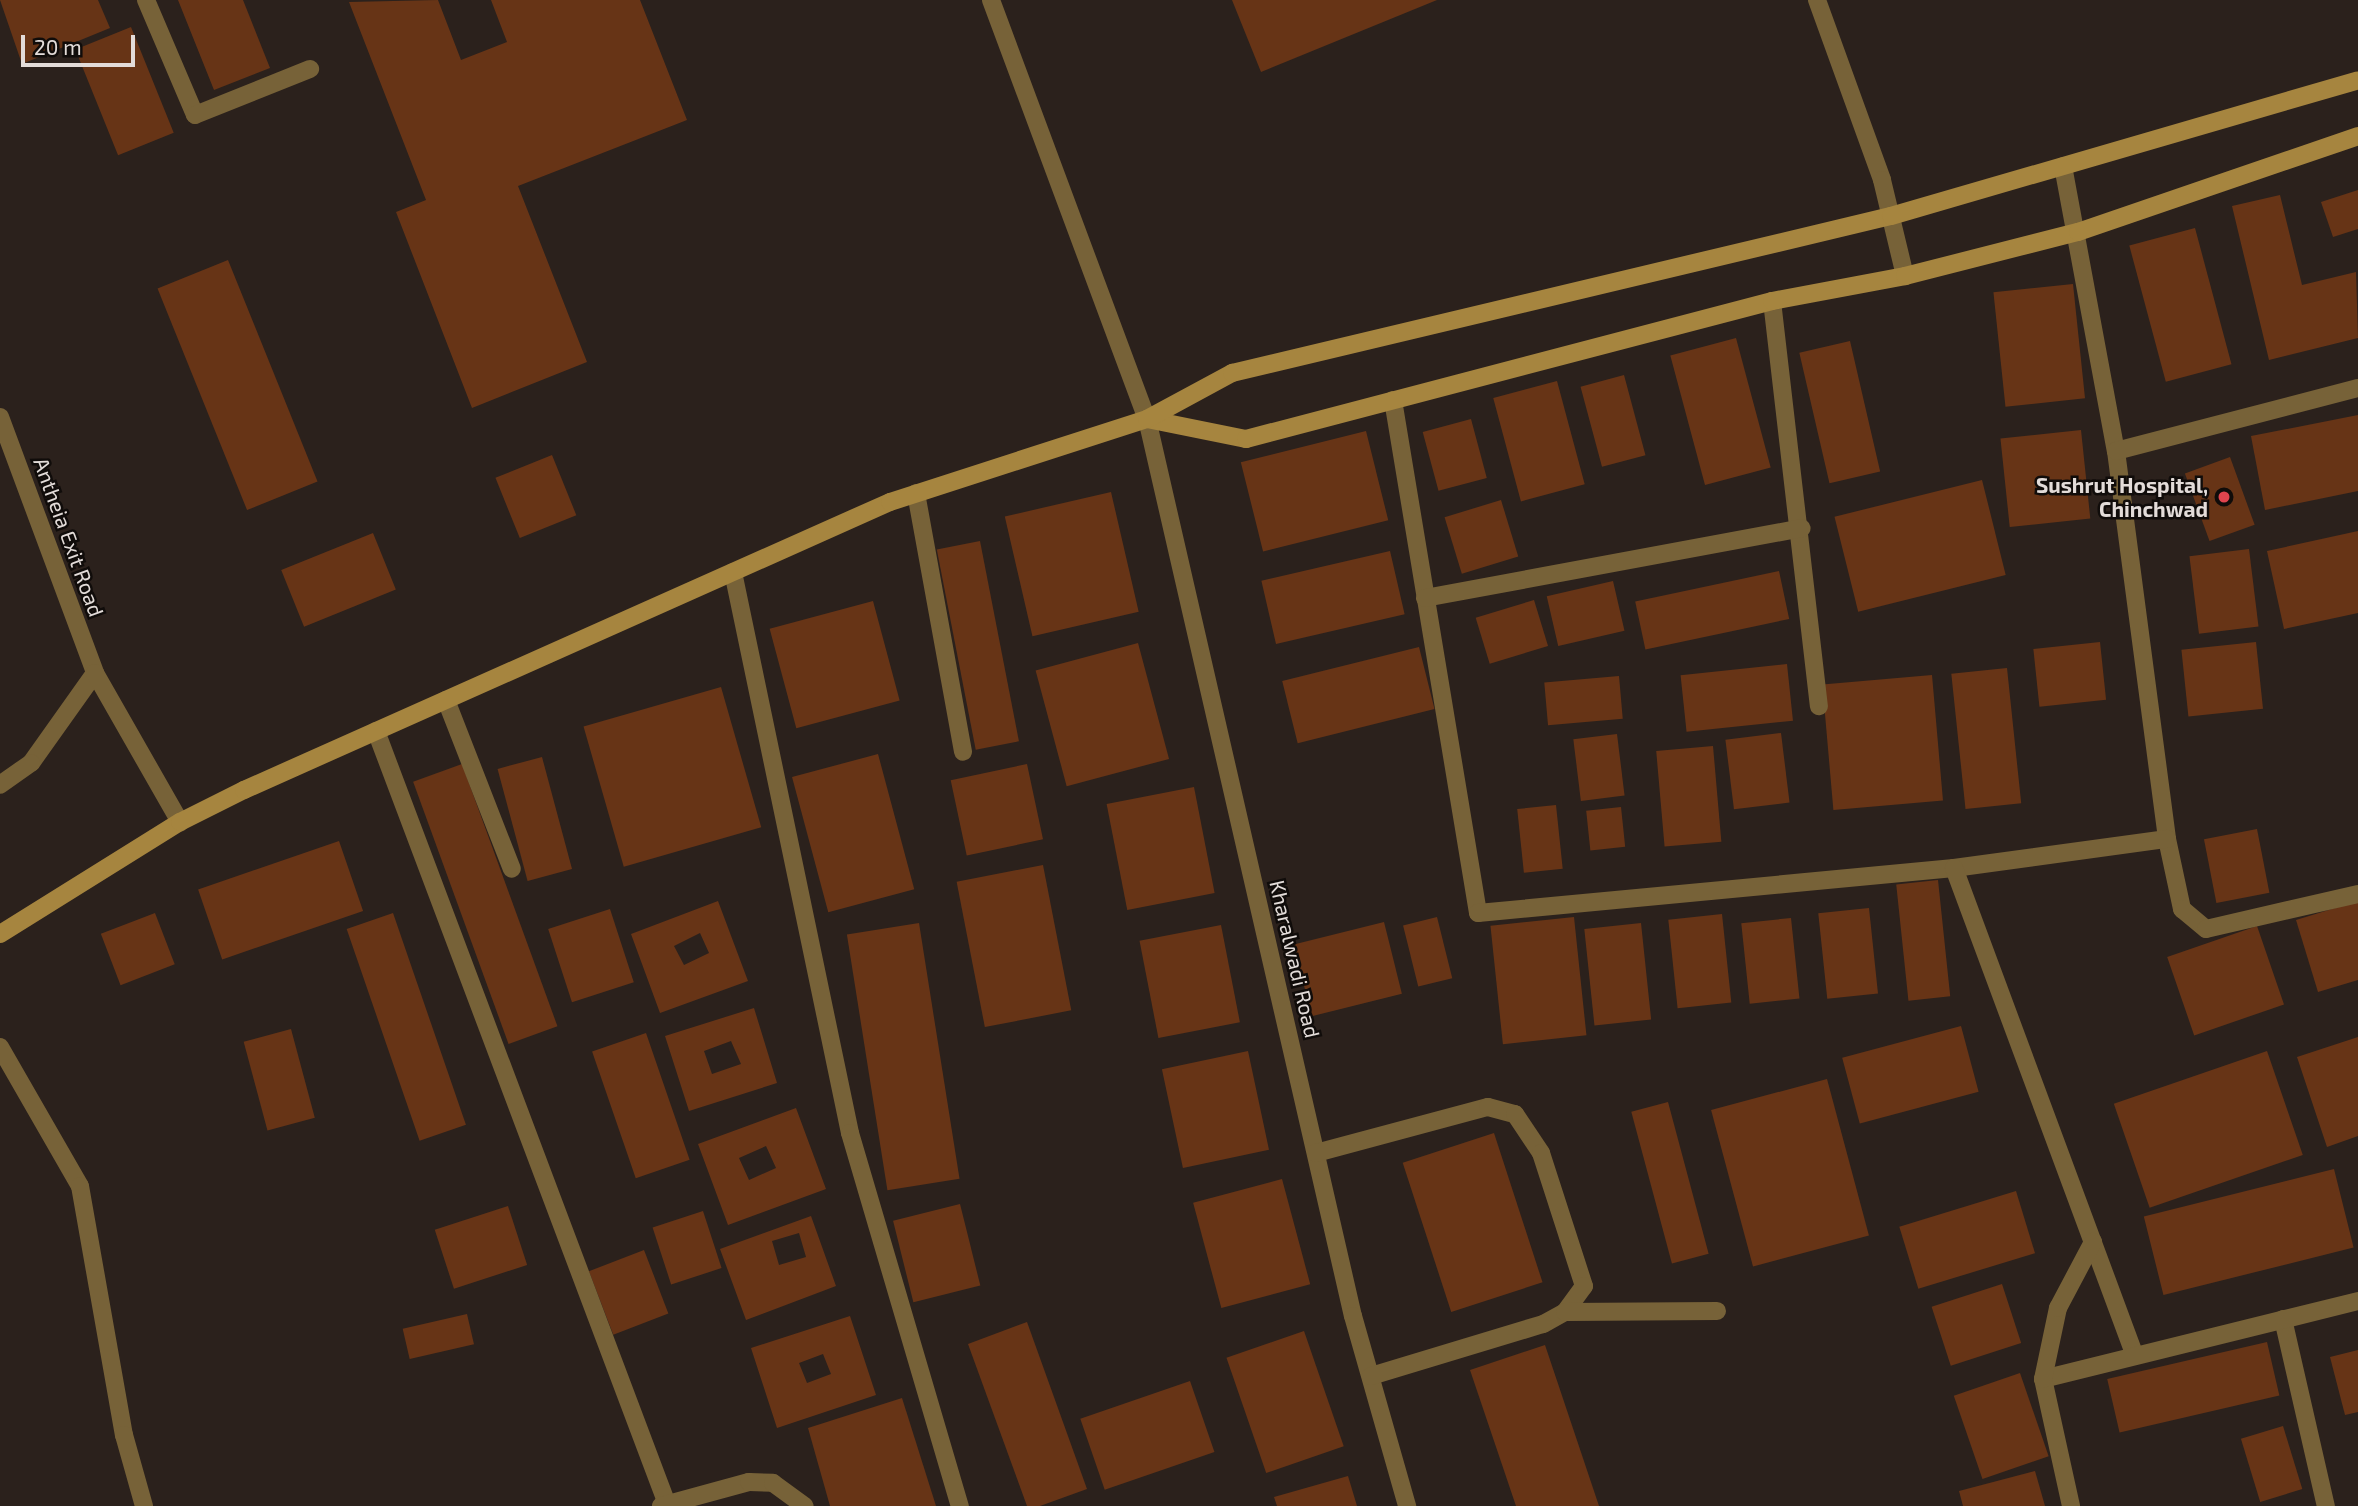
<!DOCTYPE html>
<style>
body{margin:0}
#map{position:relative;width:2358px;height:1506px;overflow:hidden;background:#2b211c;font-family:"Exo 2",sans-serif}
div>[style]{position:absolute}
.building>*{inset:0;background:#673416;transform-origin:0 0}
.lane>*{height:18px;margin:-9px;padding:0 9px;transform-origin:9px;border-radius:9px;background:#776238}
.street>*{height:18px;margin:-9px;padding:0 9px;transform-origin:9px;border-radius:9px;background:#776238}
.secondary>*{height:18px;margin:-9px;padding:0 9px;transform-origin:9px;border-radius:9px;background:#a6853f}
.dots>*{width:19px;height:19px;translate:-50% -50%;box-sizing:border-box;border:4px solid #100c0a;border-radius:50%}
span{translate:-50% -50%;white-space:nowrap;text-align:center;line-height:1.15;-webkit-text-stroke:5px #100c0a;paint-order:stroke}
.poi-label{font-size:21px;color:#e3dcd9;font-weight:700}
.right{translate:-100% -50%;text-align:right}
.street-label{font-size:21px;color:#e3dcd9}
.scale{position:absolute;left:21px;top:35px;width:114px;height:32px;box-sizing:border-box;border:4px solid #e3dcd9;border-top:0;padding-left:9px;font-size:21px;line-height:24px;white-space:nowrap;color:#e3dcd9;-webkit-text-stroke:5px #100c0a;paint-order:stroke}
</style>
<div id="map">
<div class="building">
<div style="clip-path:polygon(0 0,98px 0,110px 28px,22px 64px)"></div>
<div style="clip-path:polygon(178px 0,243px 0,270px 68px,214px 90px)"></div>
<div style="clip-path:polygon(438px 0,461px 60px,507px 42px,491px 0,640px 0,687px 120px,518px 186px,587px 362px,472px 408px,396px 212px,426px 200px,349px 2px)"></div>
<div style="clip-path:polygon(1232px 0,1437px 0,1261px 72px)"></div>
<div style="left:131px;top:27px;width:114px;height:60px;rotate:68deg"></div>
<div style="clip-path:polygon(2358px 190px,2358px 229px,2333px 237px,2321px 202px)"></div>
<div style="clip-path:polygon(2280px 195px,2302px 285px,2356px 272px,2358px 338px,2269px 360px,2232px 206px)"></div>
<div style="left:2195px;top:228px;width:141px;height:68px;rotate:75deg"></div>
<div style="left:228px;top:260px;width:239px;height:76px;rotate:68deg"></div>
<div style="left:2073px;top:284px;width:115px;height:80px;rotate:84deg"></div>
<div style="left:1736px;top:338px;width:134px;height:68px;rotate:75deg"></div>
<div style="left:1850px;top:341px;width:134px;height:52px;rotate:77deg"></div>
<div style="left:1624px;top:375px;width:83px;height:45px;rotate:75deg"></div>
<div style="left:1557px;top:381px;width:107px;height:66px;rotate:75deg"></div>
<div style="clip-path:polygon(2358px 415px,2358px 491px,2265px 510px,2251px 436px)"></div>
<div style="left:1471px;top:419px;width:61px;height:50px;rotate:75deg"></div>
<div style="left:2081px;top:430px;width:89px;height:81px;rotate:84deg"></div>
<div style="left:1366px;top:431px;width:92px;height:129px;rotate:76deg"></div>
<div style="left:552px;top:455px;width:65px;height:61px;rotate:68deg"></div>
<div style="left:2230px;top:457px;width:72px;height:48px;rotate:70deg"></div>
<div style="left:1982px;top:480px;width:98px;height:152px;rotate:76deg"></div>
<div style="left:1111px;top:492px;width:123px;height:109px;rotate:77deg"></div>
<div style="left:1501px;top:500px;width:59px;height:59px;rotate:73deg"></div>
<div style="clip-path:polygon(2358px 531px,2358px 613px,2284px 629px,2267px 551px)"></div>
<div style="left:373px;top:533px;width:61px;height:99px;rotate:68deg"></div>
<div style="left:980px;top:541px;width:204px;height:44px;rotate:79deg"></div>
<div style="left:2249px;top:549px;width:78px;height:60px;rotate:83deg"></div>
<div style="left:1390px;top:551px;width:65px;height:132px;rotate:77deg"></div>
<div style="left:1779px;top:571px;width:49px;height:147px;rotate:78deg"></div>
<div style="left:1613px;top:581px;width:51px;height:68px;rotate:77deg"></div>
<div style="left:1534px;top:600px;width:48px;height:61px;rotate:73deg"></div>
<div style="left:873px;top:601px;width:103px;height:107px;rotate:75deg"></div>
<div style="left:2100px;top:642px;width:58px;height:67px;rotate:84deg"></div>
<div style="left:2256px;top:642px;width:67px;height:75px;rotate:84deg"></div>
<div style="left:1138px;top:643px;width:120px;height:106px;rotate:75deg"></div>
<div style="left:1419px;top:647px;width:64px;height:141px;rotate:76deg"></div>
<div style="left:1787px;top:664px;width:57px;height:107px;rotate:84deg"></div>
<div style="left:2007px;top:668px;width:136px;height:56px;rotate:84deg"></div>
<div style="left:1932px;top:675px;width:126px;height:110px;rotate:85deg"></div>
<div style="left:1619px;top:676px;width:43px;height:75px;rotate:85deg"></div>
<div style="left:721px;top:687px;width:146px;height:143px;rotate:74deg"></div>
<div style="left:1781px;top:733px;width:70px;height:56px;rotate:83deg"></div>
<div style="left:1617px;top:734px;width:62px;height:44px;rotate:83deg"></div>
<div style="left:1713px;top:746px;width:96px;height:57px;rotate:85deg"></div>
<div style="left:878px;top:754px;width:140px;height:89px;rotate:75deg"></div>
<div style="left:542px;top:757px;width:116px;height:46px;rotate:75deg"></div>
<div style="left:462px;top:764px;width:279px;height:52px;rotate:70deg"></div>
<div style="left:1027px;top:764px;width:77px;height:78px;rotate:78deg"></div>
<div style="left:1194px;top:787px;width:108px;height:89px;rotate:79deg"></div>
<div style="left:1556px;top:805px;width:64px;height:39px;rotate:84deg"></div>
<div style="left:1621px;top:807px;width:40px;height:35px;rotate:84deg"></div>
<div style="left:2257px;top:829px;width:65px;height:54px;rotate:79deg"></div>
<div style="left:339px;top:841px;width:74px;height:149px;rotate:71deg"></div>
<div style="left:1043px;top:865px;width:148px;height:88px;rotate:79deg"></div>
<div style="left:1938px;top:880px;width:117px;height:42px;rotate:84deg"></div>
<div style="clip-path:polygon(evenodd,718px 901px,748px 981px,660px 1013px,631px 934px,718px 901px,700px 933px,709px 953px,684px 965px,674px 946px,700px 933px)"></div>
<div style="clip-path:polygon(2358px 901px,2358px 980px,2318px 992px,2296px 920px)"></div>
<div style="left:1869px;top:908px;width:86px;height:51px;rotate:84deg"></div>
<div style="left:610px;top:909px;width:77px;height:65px;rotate:72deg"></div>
<div style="left:155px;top:913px;width:55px;height:58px;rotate:69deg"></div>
<div style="left:393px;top:913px;width:224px;height:49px;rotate:71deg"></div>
<div style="left:1722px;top:914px;width:89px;height:54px;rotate:84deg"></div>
<div style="left:1437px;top:917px;width:63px;height:35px;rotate:76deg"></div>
<div style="left:1574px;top:917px;width:119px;height:84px;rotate:84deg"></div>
<div style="left:1791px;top:918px;width:81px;height:50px;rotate:84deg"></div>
<div style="left:1384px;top:922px;width:74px;height:93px;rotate:76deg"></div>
<div style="left:919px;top:923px;width:259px;height:73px;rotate:81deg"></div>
<div style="left:1641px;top:923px;width:97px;height:57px;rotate:84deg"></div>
<div style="left:1221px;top:925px;width:99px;height:83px;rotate:79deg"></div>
<div style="left:2257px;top:926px;width:83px;height:95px;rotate:71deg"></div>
<div style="clip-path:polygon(evenodd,754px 1008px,777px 1083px,689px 1111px,665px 1036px,754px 1008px,731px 1041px,741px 1064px,712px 1074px,704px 1051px,731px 1041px)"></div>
<div style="left:1961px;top:1026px;width:68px;height:123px;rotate:75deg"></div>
<div style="left:291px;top:1029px;width:92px;height:49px;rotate:75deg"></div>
<div style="left:646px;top:1033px;width:134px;height:57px;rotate:71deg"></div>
<div style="clip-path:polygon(2358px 1037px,2358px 1136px,2327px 1147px,2297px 1057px)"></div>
<div style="left:1248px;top:1051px;width:101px;height:88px;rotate:78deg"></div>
<div style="left:2267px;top:1051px;width:110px;height:162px;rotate:71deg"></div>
<div style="left:1827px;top:1079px;width:162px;height:120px;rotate:75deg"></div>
<div style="left:1668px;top:1102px;width:157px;height:38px;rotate:75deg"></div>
<div style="clip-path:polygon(evenodd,796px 1108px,826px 1189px,728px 1225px,698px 1144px,796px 1108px,766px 1146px,776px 1168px,749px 1180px,739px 1158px,766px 1146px)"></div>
<div style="left:1494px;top:1133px;width:157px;height:96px;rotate:72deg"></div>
<div style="left:2334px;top:1169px;width:81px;height:196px;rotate:76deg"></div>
<div style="left:1282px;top:1179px;width:109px;height:92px;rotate:75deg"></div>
<div style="left:2016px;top:1191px;width:65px;height:122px;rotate:73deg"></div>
<div style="left:960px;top:1204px;width:84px;height:69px;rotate:76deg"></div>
<div style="left:508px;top:1206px;width:62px;height:77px;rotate:72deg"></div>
<div style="left:703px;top:1211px;width:60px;height:53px;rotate:72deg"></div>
<div style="clip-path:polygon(evenodd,811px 1216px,836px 1286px,746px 1320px,720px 1249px,811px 1216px,799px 1233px,806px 1257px,779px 1265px,772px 1241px,799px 1233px)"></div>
<div style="left:644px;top:1250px;width:68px;height:59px;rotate:69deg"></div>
<div style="left:2002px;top:1284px;width:62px;height:74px;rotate:72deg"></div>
<div style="left:467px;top:1314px;width:31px;height:66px;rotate:77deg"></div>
<div style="clip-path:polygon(evenodd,850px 1316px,876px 1395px,777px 1428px,751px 1348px,850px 1316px,823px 1354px,831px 1374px,807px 1383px,799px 1363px,823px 1354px)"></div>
<div style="clip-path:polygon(1027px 1322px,1087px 1489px,1040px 1506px,1027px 1506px,968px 1344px)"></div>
<div style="left:1304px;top:1331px;width:122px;height:82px;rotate:71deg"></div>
<div style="left:2267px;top:1342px;width:55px;height:164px;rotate:77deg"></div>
<div style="clip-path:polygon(1545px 1345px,1599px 1506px,1516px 1506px,1470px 1370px)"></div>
<div style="clip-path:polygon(2358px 1350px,2358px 1412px,2345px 1415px,2330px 1357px)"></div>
<div style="left:2020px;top:1373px;width:88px;height:70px;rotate:71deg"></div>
<div style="left:1190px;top:1381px;width:75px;height:116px;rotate:71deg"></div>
<div style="clip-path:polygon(902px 1398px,936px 1506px,830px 1506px,808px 1428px)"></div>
<div style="left:2283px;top:1426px;width:66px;height:44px;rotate:73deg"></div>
<div style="clip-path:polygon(2035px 1471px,2045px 1506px,1963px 1506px,1959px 1491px)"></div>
<div style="clip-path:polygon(1348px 1476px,1357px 1506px,1277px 1506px,1274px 1497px)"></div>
</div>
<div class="lane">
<div style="left:146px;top:0;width:125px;rotate:66.9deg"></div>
<div style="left:195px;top:115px;width:124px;rotate:-21.8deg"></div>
<div style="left:991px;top:0;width:447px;rotate:69.6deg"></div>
<div style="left:1817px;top:0;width:191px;rotate:70.1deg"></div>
<div style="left:1882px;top:180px;width:99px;rotate:76.5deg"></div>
</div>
<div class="street">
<div style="left:2063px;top:166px;width:290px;rotate:79.5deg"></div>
<div style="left:2116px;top:451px;width:391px;rotate:82.5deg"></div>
<div style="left:2167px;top:839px;width:72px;rotate:77.9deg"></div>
<div style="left:2182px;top:909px;width:31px;rotate:40deg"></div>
<div style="left:2206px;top:929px;width:156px;rotate:-13deg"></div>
<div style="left:1772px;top:301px;width:408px;rotate:83.4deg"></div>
<div style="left:1393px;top:400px;width:520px;rotate:80.59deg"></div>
<div style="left:1478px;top:913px;width:478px;rotate:-5.4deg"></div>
<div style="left:1954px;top:868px;width:215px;rotate:-7.8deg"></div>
<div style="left:0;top:417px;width:273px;rotate:69.6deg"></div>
<div style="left:95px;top:673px;width:110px;rotate:125.4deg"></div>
<div style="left:31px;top:763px;width:38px;rotate:145deg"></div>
<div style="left:1147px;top:419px;width:920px;rotate:77.07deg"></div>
<div style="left:1353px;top:1316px;width:198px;rotate:74.1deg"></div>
<div style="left:2116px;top:451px;width:250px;rotate:-14.6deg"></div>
<div style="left:916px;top:493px;width:263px;rotate:79.7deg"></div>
<div style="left:733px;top:572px;width:573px;rotate:78.22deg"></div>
<div style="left:850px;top:1133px;width:389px;rotate:73.6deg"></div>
<div style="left:1425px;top:598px;width:383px;rotate:-10.5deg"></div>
<div style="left:95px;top:673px;width:172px;rotate:60.3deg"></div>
<div style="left:446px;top:700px;width:181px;rotate:68.7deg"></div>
<div style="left:376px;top:731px;width:826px;rotate:69.37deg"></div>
<div style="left:1954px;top:868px;width:520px;rotate:69.65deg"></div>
<div style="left:0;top:1047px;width:160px;rotate:60.1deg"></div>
<div style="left:80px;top:1186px;width:253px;rotate:80deg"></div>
<div style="left:124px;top:1435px;width:74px;rotate:74.3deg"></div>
<div style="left:1316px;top:1153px;width:178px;rotate:-15deg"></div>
<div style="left:1488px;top:1107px;width:28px;rotate:15deg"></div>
<div style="left:1515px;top:1114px;width:47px;rotate:56.3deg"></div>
<div style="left:1541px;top:1153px;width:140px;rotate:72.1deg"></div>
<div style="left:1584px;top:1286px;width:32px;rotate:126deg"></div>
<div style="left:1565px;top:1312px;width:25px;rotate:151deg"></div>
<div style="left:1543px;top:1324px;width:180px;rotate:163.2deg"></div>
<div style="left:1565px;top:1312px;width:152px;rotate:-0.4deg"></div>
<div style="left:2283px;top:1319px;width:192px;rotate:77.1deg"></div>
<div style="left:2043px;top:1379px;width:325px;rotate:-13.9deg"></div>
<div style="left:661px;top:1506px;width:91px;rotate:-15.3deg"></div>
<div style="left:749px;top:1482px;width:24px;rotate:2deg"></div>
<div style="left:773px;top:1483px;width:39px;rotate:36deg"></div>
<div style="left:2071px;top:1506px;width:130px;rotate:-102.4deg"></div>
<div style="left:2043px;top:1379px;width:73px;rotate:-78.1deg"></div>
<div style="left:2058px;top:1308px;width:75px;rotate:-62.1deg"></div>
</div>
<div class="secondary">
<div style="left:1147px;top:419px;width:101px;rotate:11.4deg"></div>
<div style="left:1246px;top:439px;width:544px;rotate:-14.7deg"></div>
<div style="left:1772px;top:301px;width:135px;rotate:-10.6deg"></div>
<div style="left:1905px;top:276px;width:179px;rotate:-14.3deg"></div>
<div style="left:2078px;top:232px;width:296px;rotate:-18.9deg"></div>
<div style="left:0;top:934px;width:212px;rotate:-31.9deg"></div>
<div style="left:180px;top:822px;width:72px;rotate:-26.6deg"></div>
<div style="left:244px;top:790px;width:707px;rotate:-24.03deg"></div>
<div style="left:890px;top:502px;width:270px;rotate:-17.9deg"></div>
<div style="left:1147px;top:419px;width:97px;rotate:-28.4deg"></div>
<div style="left:1232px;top:373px;width:677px;rotate:-13.4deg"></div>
<div style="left:1891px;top:216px;width:486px;rotate:-16.2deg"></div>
</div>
<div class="dots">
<div style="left:2224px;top:497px;background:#e0444e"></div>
</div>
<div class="poi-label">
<span class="right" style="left:2208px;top:497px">Sushrut Hospital,<br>Chinchwad</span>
</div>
<div class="street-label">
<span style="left:69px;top:537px;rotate:70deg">Antheia Exit Road</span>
<span style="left:1295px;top:959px;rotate:77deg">Kharalwadi Road</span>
</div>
<div class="scale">20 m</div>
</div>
